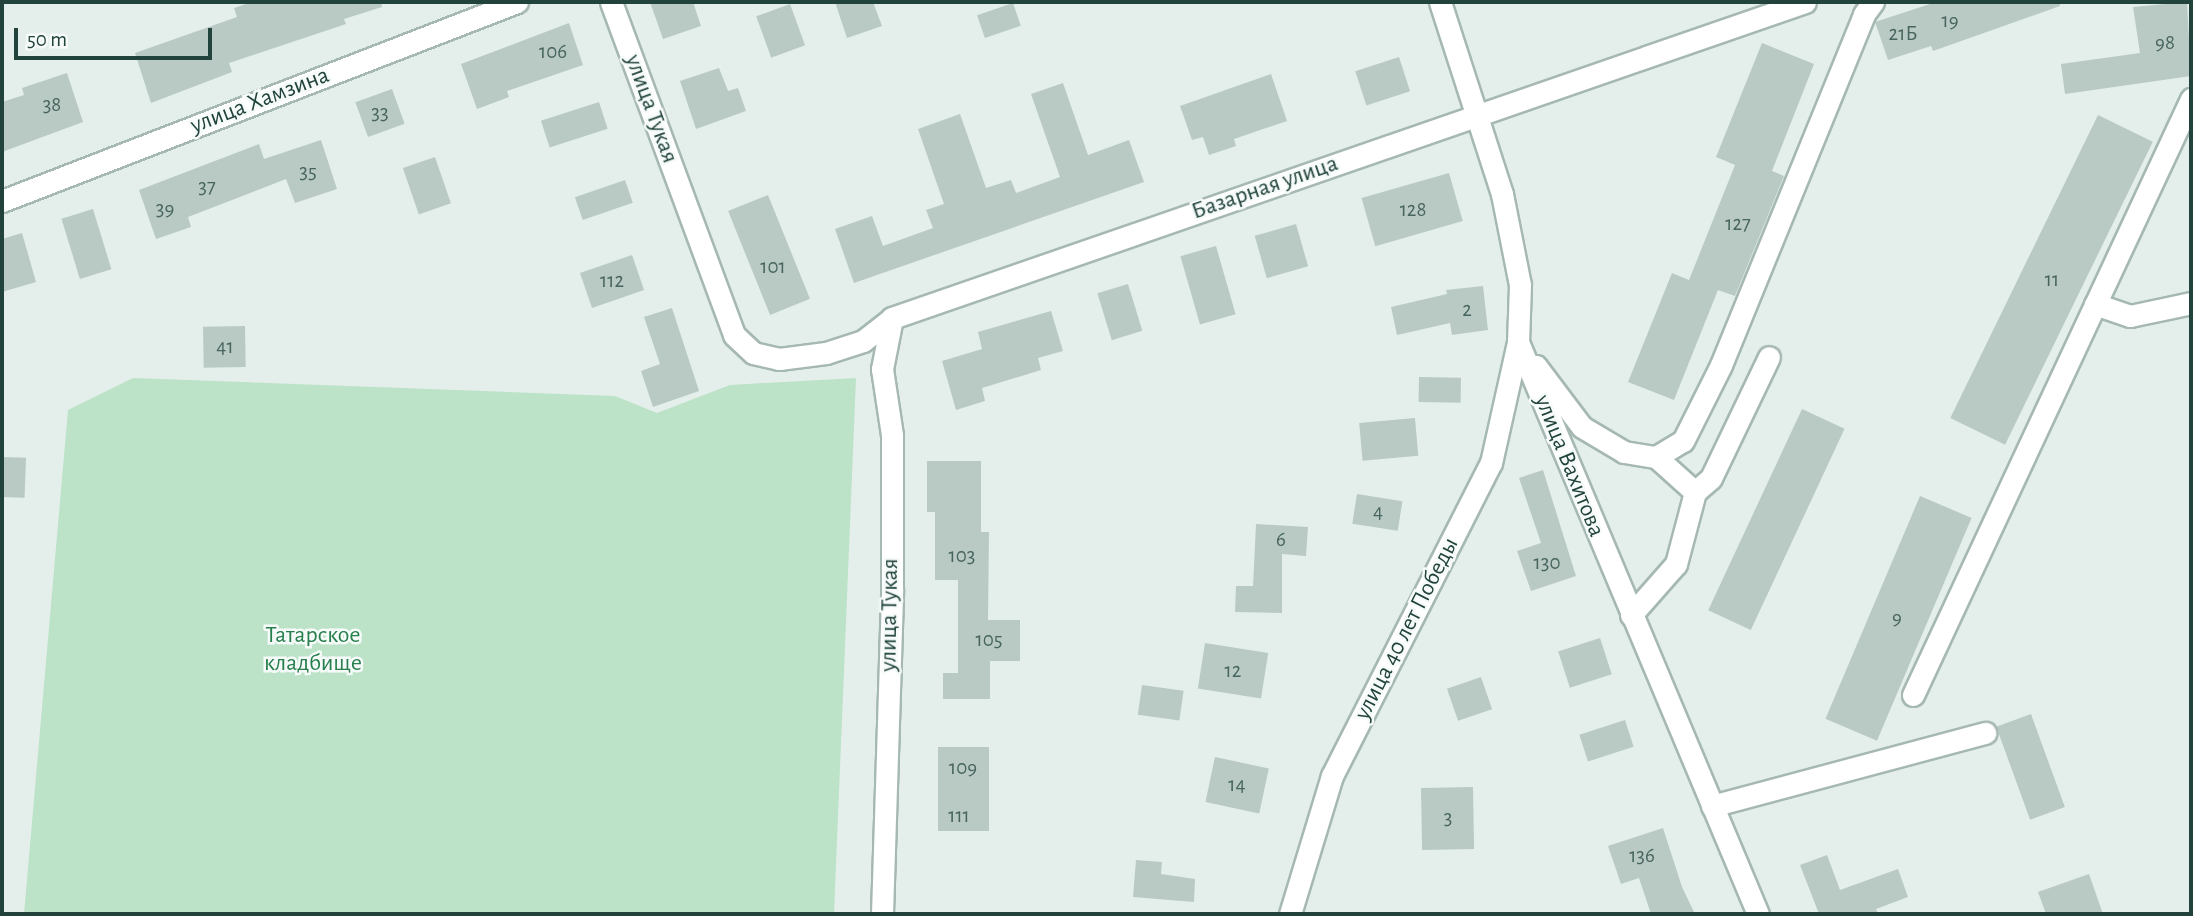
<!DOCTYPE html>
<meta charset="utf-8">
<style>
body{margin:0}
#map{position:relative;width:2193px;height:916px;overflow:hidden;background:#e4efeb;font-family:"Alegreya Sans",sans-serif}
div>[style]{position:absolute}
.green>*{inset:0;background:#bce2c8}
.building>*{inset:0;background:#b9cac4;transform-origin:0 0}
.roads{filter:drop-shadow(2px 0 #a6b8b3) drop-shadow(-2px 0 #a6b8b3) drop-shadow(0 2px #a6b8b3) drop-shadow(0 -2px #a6b8b3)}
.minor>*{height:21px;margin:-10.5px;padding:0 10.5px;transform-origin:10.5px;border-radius:10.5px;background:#fff}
span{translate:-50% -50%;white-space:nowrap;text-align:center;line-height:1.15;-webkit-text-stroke:5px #f6fbf9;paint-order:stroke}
.number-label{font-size:21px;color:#47655e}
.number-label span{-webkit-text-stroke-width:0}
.street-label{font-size:24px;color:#21433c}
.park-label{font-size:24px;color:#277f4d}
.frame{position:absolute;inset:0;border:4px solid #21433c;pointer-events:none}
.scale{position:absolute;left:14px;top:28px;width:198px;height:32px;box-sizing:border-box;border:4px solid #21433c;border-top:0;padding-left:9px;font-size:21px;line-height:24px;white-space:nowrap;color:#21433c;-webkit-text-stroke:5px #f6fbf9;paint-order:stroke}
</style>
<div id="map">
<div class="green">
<div style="clip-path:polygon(133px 378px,615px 396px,657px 413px,730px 385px,856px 378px,834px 914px,24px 914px,68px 410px)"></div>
</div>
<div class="building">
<div style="clip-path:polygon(252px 2px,381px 2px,382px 7px,344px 19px,346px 24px,229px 63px,232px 72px,151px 103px,135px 53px,237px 17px,234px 8px)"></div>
<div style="clip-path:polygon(650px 2px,693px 2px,701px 26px,663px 39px)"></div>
<div style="clip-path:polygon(835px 2px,873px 2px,882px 26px,847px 38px)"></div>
<div style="clip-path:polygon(1936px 2px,2060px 2px,2060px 6px,1933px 51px,1931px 46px,1888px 60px,1875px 22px)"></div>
<div style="clip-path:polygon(2187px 2px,2191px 76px,2065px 94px,2061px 64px,2140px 53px,2133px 7px)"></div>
<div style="left:1013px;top:3px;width:24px;height:38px;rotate:71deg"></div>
<div style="left:790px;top:4px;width:44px;height:36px;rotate:70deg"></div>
<div style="clip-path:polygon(569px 23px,583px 65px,507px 91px,509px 97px,477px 109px,461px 64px)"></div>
<div style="clip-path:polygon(1762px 43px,1814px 64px,1772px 171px,1784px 176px,1735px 296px,1718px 290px,1674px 400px,1628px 382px,1672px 273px,1689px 280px,1735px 165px,1716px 157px)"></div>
<div style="left:1399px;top:57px;width:36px;height:46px;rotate:72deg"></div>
<div style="clip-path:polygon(719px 68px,728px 91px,738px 88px,746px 111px,696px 129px,680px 81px)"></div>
<div style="clip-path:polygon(67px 73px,83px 122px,2px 152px,2px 102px,24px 95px,22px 88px)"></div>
<div style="clip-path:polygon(1271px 74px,1287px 121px,1234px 139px,1236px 146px,1209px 155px,1203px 137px,1192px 140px,1180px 106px)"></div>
<div style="clip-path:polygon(1063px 83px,1088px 155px,1129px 140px,1144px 182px,854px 283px,835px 229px,872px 216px,883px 246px,933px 228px,926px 210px,944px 204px,918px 129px,960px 114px,986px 188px,1011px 180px,1016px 193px,1060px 177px,1031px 94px)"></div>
<div style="left:392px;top:89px;width:37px;height:39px;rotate:70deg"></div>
<div style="left:599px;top:102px;width:28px;height:61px;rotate:72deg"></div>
<div style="left:2098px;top:115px;width:61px;height:337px;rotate:26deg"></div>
<div style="clip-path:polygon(321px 140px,337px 189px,295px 203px,286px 179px,188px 217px,191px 227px,156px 239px,139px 190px,259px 144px,264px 159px)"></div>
<div style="left:435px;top:157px;width:49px;height:34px;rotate:71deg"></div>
<div style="left:1449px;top:173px;width:50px;height:91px;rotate:74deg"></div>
<div style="left:625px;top:180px;width:24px;height:53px;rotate:71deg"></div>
<div style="left:768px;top:195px;width:112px;height:43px;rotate:68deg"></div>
<div style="left:93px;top:209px;width:63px;height:33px;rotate:73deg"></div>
<div style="left:1296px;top:224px;width:44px;height:43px;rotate:74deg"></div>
<div style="clip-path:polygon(22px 233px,36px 282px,2px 292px,2px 239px)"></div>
<div style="left:1216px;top:246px;width:71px;height:37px;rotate:74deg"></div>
<div style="left:632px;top:255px;width:37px;height:55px;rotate:71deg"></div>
<div style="left:1128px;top:284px;width:49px;height:32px;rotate:73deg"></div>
<div style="clip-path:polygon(1483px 286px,1488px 330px,1452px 335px,1450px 323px,1397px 335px,1391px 307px,1447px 294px,1446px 290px)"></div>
<div style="clip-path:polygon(672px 308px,699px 391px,653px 407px,641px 371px,660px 364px,644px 317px)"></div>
<div style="clip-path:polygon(1051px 311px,1063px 351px,1038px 358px,1041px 370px,982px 388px,985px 401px,956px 410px,942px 361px,982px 349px,978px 332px)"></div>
<div style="left:245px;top:326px;width:41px;height:42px;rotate:89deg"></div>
<div style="left:1419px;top:377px;width:42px;height:25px;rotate:1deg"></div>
<div style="left:1802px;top:409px;width:47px;height:222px;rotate:25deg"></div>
<div style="left:1415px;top:418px;width:38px;height:56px;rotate:85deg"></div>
<div style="left:2px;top:457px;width:24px;height:40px;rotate:2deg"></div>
<div style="clip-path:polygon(927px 461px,981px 461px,981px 532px,989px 532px,988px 620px,1020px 620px,1020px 661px,990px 661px,990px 699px,943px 699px,943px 673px,958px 673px,958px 580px,935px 580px,935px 512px,927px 512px)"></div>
<div style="clip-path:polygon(1543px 470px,1576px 576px,1531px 591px,1517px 551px,1541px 543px,1519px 478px)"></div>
<div style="left:1357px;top:494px;width:46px;height:30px;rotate:9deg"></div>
<div style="left:1920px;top:496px;width:56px;height:242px;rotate:23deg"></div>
<div style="clip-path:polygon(1256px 524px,1308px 527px,1306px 556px,1282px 554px,1282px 613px,1235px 612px,1236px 586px,1253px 586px)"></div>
<div style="left:1600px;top:638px;width:38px;height:44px;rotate:72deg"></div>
<div style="left:1205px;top:643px;width:64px;height:46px;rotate:9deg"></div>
<div style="left:1481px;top:677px;width:34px;height:36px;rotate:71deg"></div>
<div style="left:1142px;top:685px;width:42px;height:30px;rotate:8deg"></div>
<div style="left:2031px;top:714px;width:99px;height:37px;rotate:70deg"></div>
<div style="left:1625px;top:720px;width:28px;height:48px;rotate:72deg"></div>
<div style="left:938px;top:747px;width:51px;height:84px"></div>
<div style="left:1215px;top:757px;width:55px;height:46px;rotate:12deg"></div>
<div style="left:1473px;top:787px;width:62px;height:52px;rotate:89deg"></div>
<div style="clip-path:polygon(1663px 828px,1682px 887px,1695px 914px,1651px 914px,1639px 878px,1621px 884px,1608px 846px)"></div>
<div style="clip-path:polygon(1827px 855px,1840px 890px,1898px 869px,1908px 897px,1876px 909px,1878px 914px,1819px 914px,1800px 865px)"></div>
<div style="clip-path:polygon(1136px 860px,1162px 862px,1161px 874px,1195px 879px,1194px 902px,1133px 897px)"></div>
<div style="clip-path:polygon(2089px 874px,2103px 914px,2046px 914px,2038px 892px)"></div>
</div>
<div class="roads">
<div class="minor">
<div style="left:611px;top:2px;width:355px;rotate:69.7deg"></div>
<div style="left:734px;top:335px;width:26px;rotate:43deg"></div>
<div style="left:753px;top:353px;width:27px;rotate:13deg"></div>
<div style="left:779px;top:359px;width:47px;rotate:-7.3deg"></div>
<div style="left:826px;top:353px;width:39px;rotate:-18deg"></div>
<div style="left:863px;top:341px;width:37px;rotate:-38deg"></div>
<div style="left:892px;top:318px;width:966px;rotate:-19.09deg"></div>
<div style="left:1440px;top:2px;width:202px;rotate:72.1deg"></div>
<div style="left:1502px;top:194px;width:93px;rotate:78.8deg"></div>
<div style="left:1520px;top:285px;width:57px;rotate:92deg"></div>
<div style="left:1518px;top:342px;width:620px;rotate:67.24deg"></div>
<div style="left:2px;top:201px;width:552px;rotate:-21.13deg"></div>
<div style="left:2095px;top:304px;width:37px;rotate:19deg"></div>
<div style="left:2130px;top:316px;width:62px;rotate:-12deg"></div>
<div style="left:1536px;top:366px;width:76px;rotate:53deg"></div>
<div style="left:1582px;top:427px;width:49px;rotate:30.8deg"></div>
<div style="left:1624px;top:452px;width:32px;rotate:9deg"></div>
<div style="left:1656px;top:457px;width:31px;rotate:-31deg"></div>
<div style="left:1683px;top:441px;width:85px;rotate:-63.4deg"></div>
<div style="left:1721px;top:365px;width:379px;rotate:-67.8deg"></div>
<div style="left:1864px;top:14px;width:15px;rotate:-53deg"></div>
<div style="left:1656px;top:457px;width:52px;rotate:41.9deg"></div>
<div style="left:1695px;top:492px;width:21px;rotate:-41deg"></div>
<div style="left:1711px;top:478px;width:134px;rotate:-64.4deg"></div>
<div style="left:1631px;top:615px;width:68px;rotate:-48.6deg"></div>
<div style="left:1676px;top:564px;width:74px;rotate:-75.2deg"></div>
<div style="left:1913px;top:695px;width:658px;rotate:-64.99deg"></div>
<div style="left:1712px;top:806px;width:283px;rotate:-15deg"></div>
<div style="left:882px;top:914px;width:325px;rotate:-88.2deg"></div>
<div style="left:892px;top:589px;width:154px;rotate:-90deg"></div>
<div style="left:892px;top:435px;width:67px;rotate:-98.6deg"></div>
<div style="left:882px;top:369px;width:52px;rotate:-78.9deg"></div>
<div style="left:1290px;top:914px;width:144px;rotate:-73.1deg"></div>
<div style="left:1332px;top:776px;width:351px;rotate:-63.1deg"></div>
<div style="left:1491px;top:463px;width:124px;rotate:-77.4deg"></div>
</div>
</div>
<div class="number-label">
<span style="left:1950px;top:21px">19</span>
<span style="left:1903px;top:34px">21Б</span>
<span style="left:2165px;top:43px">98</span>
<span style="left:553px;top:52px">106</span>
<span style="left:52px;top:105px">38</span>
<span style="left:380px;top:113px">33</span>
<span style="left:308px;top:172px">35</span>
<span style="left:207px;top:187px">37</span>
<span style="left:165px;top:209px">39</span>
<span style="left:1413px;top:210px">128</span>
<span style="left:1738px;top:224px">127</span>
<span style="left:773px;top:267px">101</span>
<span style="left:2052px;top:280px">11</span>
<span style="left:612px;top:281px">112</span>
<span style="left:1467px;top:310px">2</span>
<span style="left:225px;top:347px">41</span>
<span style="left:1378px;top:512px">4</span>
<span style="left:1281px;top:540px">6</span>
<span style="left:962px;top:556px">103</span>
<span style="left:1547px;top:563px">130</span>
<span style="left:1897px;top:618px">9</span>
<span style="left:989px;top:640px">105</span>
<span style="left:1233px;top:671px">12</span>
<span style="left:963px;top:768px">109</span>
<span style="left:1237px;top:785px">14</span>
<span style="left:959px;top:816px">111</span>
<span style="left:1448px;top:818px">3</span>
<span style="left:1642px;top:856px">136</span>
</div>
<div class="street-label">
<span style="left:260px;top:101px;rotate:-21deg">улица Хамзина</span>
<span style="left:651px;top:109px;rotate:70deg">улица Тукая</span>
<span style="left:1265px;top:188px;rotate:-19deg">Базарная улица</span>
<span style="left:1569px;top:466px;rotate:68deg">улица Вахитова</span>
<span style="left:890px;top:615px;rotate:-89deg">улица Тукая</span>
<span style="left:1407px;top:629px;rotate:-63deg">улица 40 лет Победы</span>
</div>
<div class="park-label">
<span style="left:313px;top:650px">Татарское<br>кладбище</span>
</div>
<div class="frame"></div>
<div class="scale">50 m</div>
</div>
